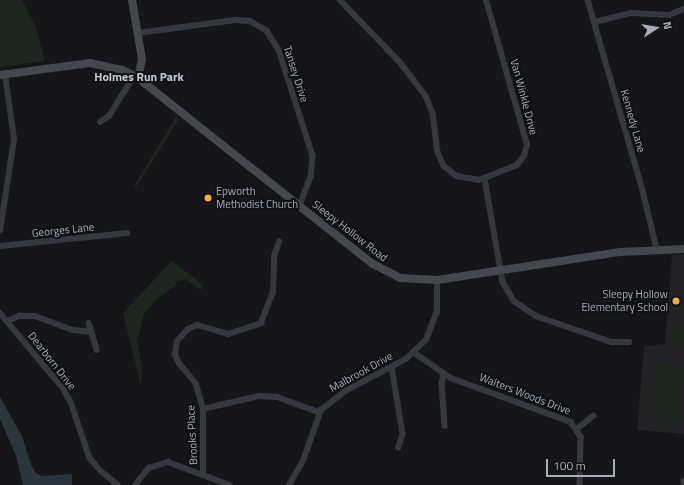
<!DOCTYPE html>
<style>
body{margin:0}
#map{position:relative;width:684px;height:485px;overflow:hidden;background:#161618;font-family:"Titillium Web",sans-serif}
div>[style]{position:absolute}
.built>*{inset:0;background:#222225}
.green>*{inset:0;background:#1e261f;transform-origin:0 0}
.water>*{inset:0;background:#2c353c}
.street>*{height:5.5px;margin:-2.75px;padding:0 2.75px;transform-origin:2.75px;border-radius:2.75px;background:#37383d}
.secondary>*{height:8px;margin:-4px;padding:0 4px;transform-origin:4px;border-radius:4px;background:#45474d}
.dots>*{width:11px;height:11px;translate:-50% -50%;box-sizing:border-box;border:2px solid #111113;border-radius:50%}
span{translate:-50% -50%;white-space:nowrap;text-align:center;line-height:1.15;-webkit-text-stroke:4px #111113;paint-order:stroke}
.street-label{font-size:11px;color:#a8adb8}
.poi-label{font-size:11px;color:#a8adb8}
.left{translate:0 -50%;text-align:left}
.right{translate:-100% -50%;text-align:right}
.neighbourhood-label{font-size:12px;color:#c9ccd4;font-weight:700}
.north{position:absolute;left:636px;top:8px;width:40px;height:40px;-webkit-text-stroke:3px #111113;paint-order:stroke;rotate:78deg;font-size:11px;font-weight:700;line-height:16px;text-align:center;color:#a8adb8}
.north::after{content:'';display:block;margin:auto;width:14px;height:18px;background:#a8adb8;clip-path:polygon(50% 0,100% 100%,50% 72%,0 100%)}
.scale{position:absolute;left:546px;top:459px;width:69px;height:18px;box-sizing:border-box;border:2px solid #a8adb8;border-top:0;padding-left:5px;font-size:12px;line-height:14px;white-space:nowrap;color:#a8adb8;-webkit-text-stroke:3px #111113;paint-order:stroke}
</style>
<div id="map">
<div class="built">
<div style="clip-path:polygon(684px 254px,684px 434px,637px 430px,644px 346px,665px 344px,672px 255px)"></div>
</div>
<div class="green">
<div style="clip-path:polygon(0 0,22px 0,36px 27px,45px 61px,0 67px)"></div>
<div style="clip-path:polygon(176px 117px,179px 119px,136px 187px,134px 186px)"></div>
<div style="clip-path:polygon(172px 261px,203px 285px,201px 290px,186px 279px,176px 282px,177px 285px,158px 298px,144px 314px,137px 341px,142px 367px,141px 386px,123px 313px)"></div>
<div style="left:684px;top:326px;width:19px;height:11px;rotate:90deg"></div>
<div style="left:656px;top:365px;width:28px;height:54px;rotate:4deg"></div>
</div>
<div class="water">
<div style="clip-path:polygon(0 397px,22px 436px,31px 465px,36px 473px,41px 476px,72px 474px,72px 485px,23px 485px,16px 456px,0 419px)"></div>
</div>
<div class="street">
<div style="left:340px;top:0;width:86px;rotate:45.9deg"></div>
<div style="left:400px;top:62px;width:43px;rotate:52.6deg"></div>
<div style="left:426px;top:96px;width:18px;rotate:68deg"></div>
<div style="left:433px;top:113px;width:39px;rotate:83deg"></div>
<div style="left:438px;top:152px;width:15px;rotate:67deg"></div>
<div style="left:444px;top:166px;width:16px;rotate:38deg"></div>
<div style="left:457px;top:176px;width:22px;rotate:10deg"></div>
<div style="left:479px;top:180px;width:41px;rotate:-21.5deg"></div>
<div style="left:517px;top:165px;width:11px;rotate:-52deg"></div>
<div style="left:524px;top:156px;width:11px;rotate:-75deg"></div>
<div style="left:527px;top:145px;width:151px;rotate:-105.8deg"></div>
<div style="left:588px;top:0;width:195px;rotate:73.9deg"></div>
<div style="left:642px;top:187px;width:64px;rotate:76.4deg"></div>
<div style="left:595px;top:22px;width:37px;rotate:-14deg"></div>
<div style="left:631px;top:13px;width:38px;rotate:3deg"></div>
<div style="left:669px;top:15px;width:16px;rotate:-22deg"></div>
<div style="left:138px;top:33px;width:98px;rotate:-7.6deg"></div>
<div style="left:235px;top:20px;width:15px;rotate:4deg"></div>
<div style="left:250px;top:21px;width:20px;rotate:30deg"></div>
<div style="left:267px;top:31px;width:22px;rotate:58deg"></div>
<div style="left:279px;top:50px;width:111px;rotate:72.2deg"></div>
<div style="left:313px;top:156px;width:21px;rotate:95deg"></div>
<div style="left:311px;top:177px;width:31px;rotate:111deg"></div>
<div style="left:100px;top:122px;width:11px;rotate:-34deg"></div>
<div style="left:109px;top:116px;width:47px;rotate:-58deg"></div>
<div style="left:485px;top:179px;width:105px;rotate:80.1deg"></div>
<div style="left:503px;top:282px;width:22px;rotate:60deg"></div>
<div style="left:514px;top:301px;width:27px;rotate:34deg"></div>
<div style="left:536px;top:316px;width:80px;rotate:18.9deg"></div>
<div style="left:612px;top:342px;width:17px"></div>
<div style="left:0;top:231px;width:93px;rotate:-81.3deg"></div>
<div style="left:14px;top:139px;width:65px;rotate:-98deg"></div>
<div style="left:0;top:246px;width:128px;rotate:-5.8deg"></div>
<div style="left:0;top:313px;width:98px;rotate:50deg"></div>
<div style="left:63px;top:388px;width:16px;rotate:60deg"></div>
<div style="left:71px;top:402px;width:59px;rotate:71.3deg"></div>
<div style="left:90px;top:458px;width:17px;rotate:50deg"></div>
<div style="left:101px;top:471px;width:22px;rotate:39deg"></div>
<div style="left:7px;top:321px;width:13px;rotate:-23deg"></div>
<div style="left:19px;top:316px;width:16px"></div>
<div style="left:35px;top:316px;width:40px;rotate:20.2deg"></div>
<div style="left:73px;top:330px;width:18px;rotate:6deg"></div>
<div style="left:89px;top:323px;width:28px;rotate:73deg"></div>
<div style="left:415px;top:353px;width:44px;rotate:34.8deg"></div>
<div style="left:451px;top:378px;width:128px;rotate:20.1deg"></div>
<div style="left:571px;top:422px;width:18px;rotate:56deg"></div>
<div style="left:581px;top:437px;width:48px;rotate:91.2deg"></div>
<div style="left:392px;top:367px;width:68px;rotate:80.7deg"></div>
<div style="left:403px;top:434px;width:14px;rotate:107deg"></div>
<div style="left:444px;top:374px;width:10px;rotate:101deg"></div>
<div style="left:442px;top:384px;width:42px;rotate:85.9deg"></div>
<div style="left:203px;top:409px;width:57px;rotate:-13.1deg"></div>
<div style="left:259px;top:396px;width:18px;rotate:3deg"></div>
<div style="left:277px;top:397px;width:45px;rotate:19.7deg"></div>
<div style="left:577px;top:429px;width:21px;rotate:-39deg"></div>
<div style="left:203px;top:475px;width:66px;rotate:-90deg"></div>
<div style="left:203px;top:409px;width:26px;rotate:-106deg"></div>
<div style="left:196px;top:384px;width:26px;rotate:-130deg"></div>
<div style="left:179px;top:364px;width:10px;rotate:-114deg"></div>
<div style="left:175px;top:355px;width:14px;rotate:-82deg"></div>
<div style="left:177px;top:341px;width:16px;rotate:-47deg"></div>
<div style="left:188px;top:329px;width:10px;rotate:-24deg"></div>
<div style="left:197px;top:325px;width:32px;rotate:16deg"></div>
<div style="left:228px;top:334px;width:35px;rotate:-18deg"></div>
<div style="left:261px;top:323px;width:33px;rotate:-69deg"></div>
<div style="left:273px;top:292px;width:36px;rotate:-88deg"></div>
<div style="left:274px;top:256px;width:15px;rotate:-70deg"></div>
<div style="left:684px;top:481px;width:1px;rotate:90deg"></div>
<div style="left:135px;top:485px;width:22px;rotate:-51deg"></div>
<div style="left:149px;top:468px;width:20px;rotate:-18deg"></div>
<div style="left:168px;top:462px;width:66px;rotate:20.4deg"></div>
<div style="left:289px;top:485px;width:28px;rotate:-60deg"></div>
<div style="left:303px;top:461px;width:54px;rotate:-70.6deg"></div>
<div style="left:321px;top:410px;width:31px;rotate:-38deg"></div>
<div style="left:345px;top:391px;width:69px;rotate:-27.7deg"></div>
<div style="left:406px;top:359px;width:28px;rotate:-44deg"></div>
<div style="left:426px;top:340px;width:30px;rotate:-69deg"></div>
<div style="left:437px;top:312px;width:32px;rotate:-90deg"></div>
</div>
<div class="secondary">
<div style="left:132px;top:0;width:60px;rotate:80.4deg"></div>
<div style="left:142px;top:59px;width:19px;rotate:102deg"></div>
<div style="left:0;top:75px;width:91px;rotate:-7.6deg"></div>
<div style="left:90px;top:63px;width:34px;rotate:12deg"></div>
<div style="left:123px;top:70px;width:17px;rotate:28deg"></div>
<div style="left:138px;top:78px;width:300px;rotate:38.4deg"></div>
<div style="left:373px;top:264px;width:31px;rotate:27deg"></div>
<div style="left:401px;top:278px;width:36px;rotate:3deg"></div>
<div style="left:437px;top:280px;width:186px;rotate:-8.7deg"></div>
<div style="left:621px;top:252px;width:63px;rotate:-2.7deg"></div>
</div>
<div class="dots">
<div style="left:208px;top:198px;background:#f2b134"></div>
<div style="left:676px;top:301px;background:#f2b134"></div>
</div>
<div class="street-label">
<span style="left:296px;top:74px;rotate:72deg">Tansey Drive</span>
<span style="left:524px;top:97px;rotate:75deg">Van Winkle Drive</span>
<span style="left:633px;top:121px;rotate:74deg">Kennedy Lane</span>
<span style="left:63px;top:230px;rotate:-6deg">Georges Lane</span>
<span style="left:350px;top:231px;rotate:38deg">Sleepy Hollow Road</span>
<span style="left:52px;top:361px;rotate:52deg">Dearborn Drive</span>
<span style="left:361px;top:372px;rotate:-29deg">Malbrook Drive</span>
<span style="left:525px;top:394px;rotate:21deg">Walters Woods Drive</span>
<span style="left:192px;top:435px;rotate:-93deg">Brooks Place</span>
</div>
<div class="poi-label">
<span class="left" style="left:216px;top:198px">Epworth<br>Methodist Church</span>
<span class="right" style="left:668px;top:301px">Sleepy Hollow<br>Elementary School</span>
</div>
<div class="neighbourhood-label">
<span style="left:139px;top:77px">Holmes Run Park</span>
</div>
<div class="north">N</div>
<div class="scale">100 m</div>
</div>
